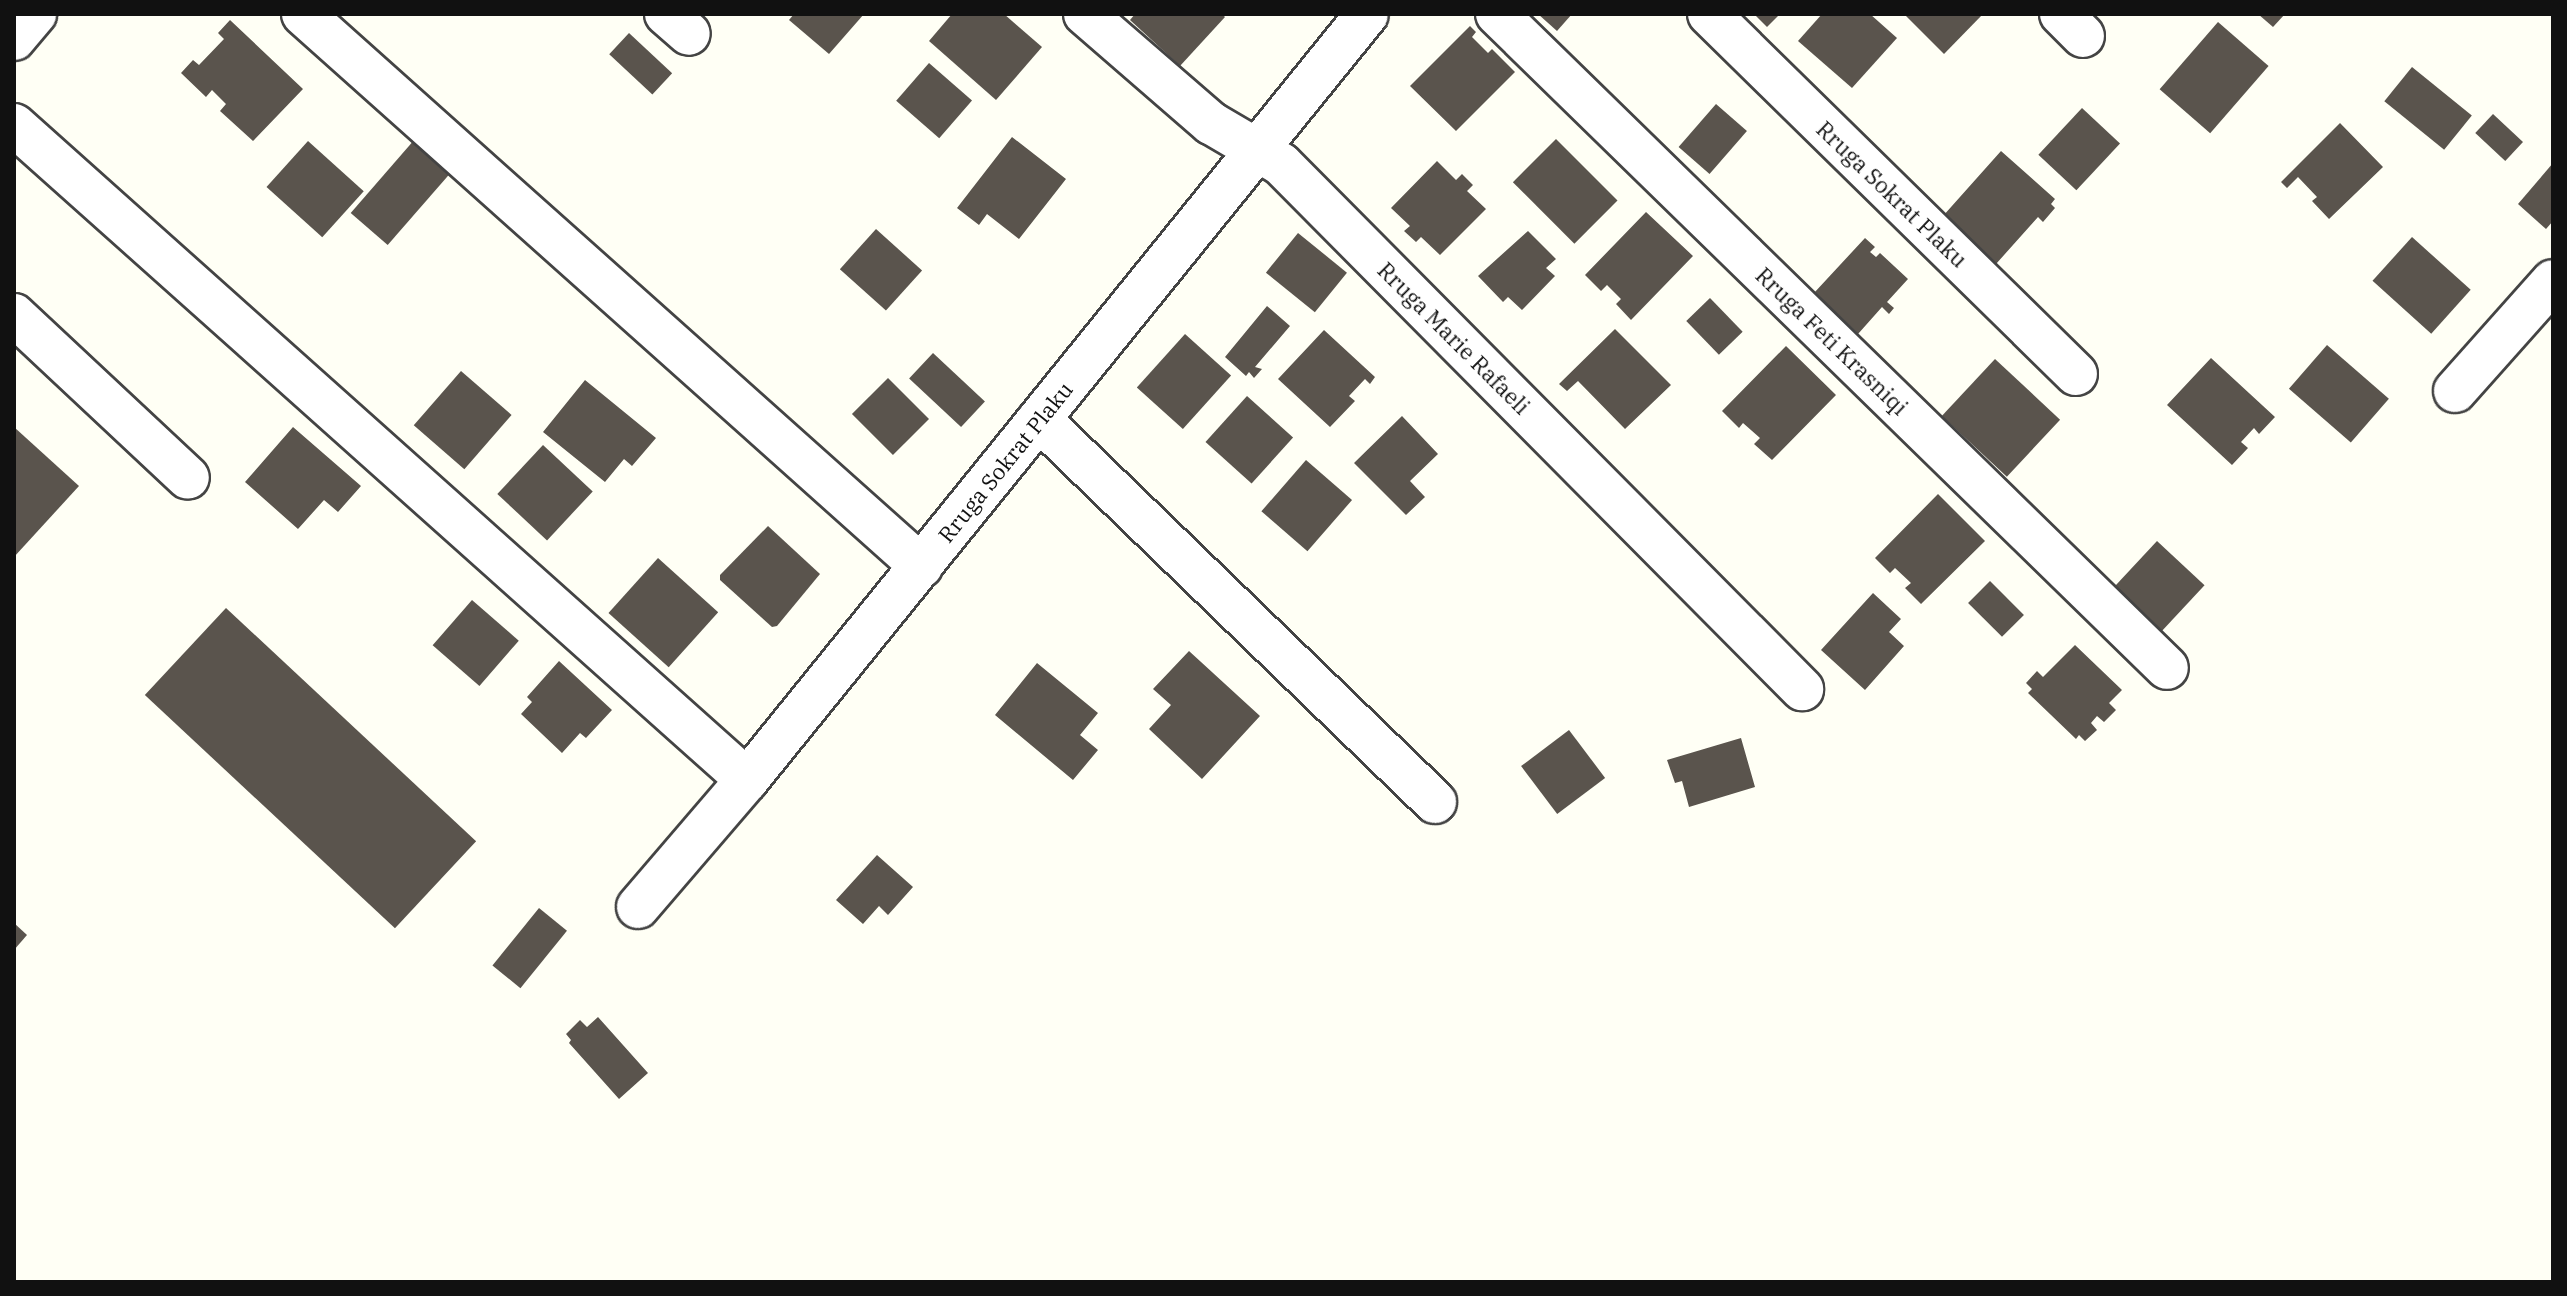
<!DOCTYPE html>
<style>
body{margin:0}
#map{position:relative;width:2567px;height:1296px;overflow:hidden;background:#fffff5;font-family:"IBM Plex Serif",serif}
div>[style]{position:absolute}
.building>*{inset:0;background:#5a544d;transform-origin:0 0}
.roads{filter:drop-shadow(2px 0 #444) drop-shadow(-2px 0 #444) drop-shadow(0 2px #444) drop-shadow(0 -2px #444)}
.street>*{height:42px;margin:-21px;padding:0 21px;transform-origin:21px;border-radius:21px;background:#fff}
span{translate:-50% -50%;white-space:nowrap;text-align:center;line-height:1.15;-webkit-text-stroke:8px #fff;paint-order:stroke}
.street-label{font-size:22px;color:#111}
.frame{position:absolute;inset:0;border:16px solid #111;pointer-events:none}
</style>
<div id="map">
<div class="building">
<div style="clip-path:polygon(794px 14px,864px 14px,829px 54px,789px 20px)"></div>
<div style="clip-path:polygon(952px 14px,1004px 14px,1042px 47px,996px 100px,929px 41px)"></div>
<div style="clip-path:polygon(1135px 14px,1222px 14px,1225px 17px,1180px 66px,1130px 20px)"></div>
<div style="clip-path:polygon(1538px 14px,1572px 14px,1557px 31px)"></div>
<div style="clip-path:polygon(1754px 14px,1780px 14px,1767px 27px)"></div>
<div style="clip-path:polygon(1822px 14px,1870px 14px,1897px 38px,1852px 88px,1798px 41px)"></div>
<div style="clip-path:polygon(1904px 14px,1983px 14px,1944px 54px)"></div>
<div style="clip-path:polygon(2258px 14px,2285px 14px,2273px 27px)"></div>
<div style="clip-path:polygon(230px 20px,303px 89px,253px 141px,220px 111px,226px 104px,212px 90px,206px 97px,181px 73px,193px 60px,199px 65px,224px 39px,218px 33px)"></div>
<div style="left:2218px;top:22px;width:67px;height:89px;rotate:41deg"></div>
<div style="clip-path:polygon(1470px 26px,1476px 32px,1472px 37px,1488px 53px,1492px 49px,1515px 72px,1456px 131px,1410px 86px)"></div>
<div style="left:629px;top:33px;width:59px;height:29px;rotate:43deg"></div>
<div style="left:929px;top:63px;width:57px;height:50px;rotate:41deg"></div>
<div style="left:2412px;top:67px;width:77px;height:44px;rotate:39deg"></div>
<div style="left:1716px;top:104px;width:41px;height:57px;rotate:41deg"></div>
<div style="left:2082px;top:108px;width:52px;height:64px;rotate:43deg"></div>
<div style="left:2493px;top:114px;width:41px;height:26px;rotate:43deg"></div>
<div style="clip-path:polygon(2340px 123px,2383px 167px,2329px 219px,2312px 201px,2317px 197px,2298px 177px,2287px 188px,2281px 182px)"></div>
<div style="clip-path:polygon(1012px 137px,1066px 179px,1019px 239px,987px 214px,979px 225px,957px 208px)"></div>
<div style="left:415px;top:139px;width:49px;height:98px;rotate:41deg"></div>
<div style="left:1556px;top:139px;width:87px;height:61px;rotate:45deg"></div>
<div style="left:308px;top:141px;width:75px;height:62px;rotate:42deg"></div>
<div style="clip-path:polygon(2001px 151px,2055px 199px,2051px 204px,2055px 208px,2043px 222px,2038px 217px,1996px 264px,1943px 216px)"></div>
<div style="clip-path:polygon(1437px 161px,1456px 180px,1462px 174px,1473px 185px,1467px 191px,1486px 209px,1440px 255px,1421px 237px,1416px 242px,1404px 231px,1410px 226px,1391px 208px)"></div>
<div style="clip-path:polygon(2553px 163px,2553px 221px,2546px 229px,2518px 204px)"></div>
<div style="clip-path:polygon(1646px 212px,1693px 256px,1631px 320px,1616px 304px,1621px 299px,1607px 285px,1601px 291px,1585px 275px)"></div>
<div style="left:876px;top:229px;width:62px;height:54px;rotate:42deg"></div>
<div style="clip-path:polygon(1528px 231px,1556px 259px,1546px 268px,1555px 276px,1522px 310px,1508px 297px,1503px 302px,1478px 276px)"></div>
<div style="left:1298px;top:233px;width:63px;height:51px;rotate:39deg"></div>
<div style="left:2412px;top:237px;width:79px;height:59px;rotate:42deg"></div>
<div style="clip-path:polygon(1865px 238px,1875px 247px,1870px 252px,1876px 257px,1880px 253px,1908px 279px,1887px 302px,1894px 308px,1889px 314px,1882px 307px,1858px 334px,1814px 293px)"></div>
<div style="left:1710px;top:298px;width:47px;height:33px;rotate:46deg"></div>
<div style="clip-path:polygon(1267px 306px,1290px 326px,1255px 367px,1262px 369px,1254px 378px,1249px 372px,1246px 376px,1225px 357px)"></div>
<div style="clip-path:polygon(1615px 329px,1671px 385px,1625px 429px,1578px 381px,1567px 391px,1559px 384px)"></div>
<div style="clip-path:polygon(1324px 330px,1375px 377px,1370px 384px,1365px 379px,1349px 396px,1355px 401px,1330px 427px,1278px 379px)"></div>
<div style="left:1185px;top:334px;width:62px;height:72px;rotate:42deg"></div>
<div style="left:2327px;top:345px;width:82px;height:58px;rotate:41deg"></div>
<div style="clip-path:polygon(1786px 346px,1836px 395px,1772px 460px,1754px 444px,1760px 438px,1743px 423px,1739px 428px,1722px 411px)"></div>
<div style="left:933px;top:353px;width:71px;height:35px;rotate:43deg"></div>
<div style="clip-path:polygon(2211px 358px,2275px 417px,2259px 434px,2254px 428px,2241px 442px,2248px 448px,2232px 465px,2167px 405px)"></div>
<div style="left:1995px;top:359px;width:89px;height:78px;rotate:43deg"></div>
<div style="left:461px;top:371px;width:67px;height:72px;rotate:41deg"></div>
<div style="left:888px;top:378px;width:58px;height:51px;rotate:45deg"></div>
<div style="clip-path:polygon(585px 380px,656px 438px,632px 466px,624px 459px,605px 482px,543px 432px)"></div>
<div style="left:1247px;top:396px;width:62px;height:62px;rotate:42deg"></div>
<div style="clip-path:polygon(1402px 416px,1438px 454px,1410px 481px,1425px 497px,1406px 515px,1354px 463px)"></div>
<div style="clip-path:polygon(14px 427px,79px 486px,14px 557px)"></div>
<div style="clip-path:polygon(293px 427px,361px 486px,338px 512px,324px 500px,298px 529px,245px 482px)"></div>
<div style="left:543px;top:445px;width:68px;height:67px;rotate:43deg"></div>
<div style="left:1306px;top:460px;width:61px;height:68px;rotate:41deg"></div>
<div style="clip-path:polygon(1938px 494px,1985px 541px,1921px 604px,1905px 588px,1911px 583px,1895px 568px,1890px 573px,1875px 558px)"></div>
<div style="clip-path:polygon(768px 526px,820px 574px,777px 626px,772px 627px,720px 580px,720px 575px)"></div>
<div style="left:2157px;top:541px;width:65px;height:69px;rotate:43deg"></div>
<div style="left:658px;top:558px;width:81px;height:74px;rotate:42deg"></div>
<div style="left:1990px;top:581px;width:48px;height:31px;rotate:45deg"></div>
<div style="clip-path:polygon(1873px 593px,1901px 619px,1889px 632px,1904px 646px,1865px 690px,1821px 650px)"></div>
<div style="left:472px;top:600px;width:62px;height:60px;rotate:41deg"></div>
<div style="left:226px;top:608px;width:342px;height:119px;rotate:43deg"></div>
<div style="clip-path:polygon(2075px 645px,2122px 690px,2109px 703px,2116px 710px,2104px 722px,2097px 716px,2091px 723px,2097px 730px,2085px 741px,2079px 735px,2076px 739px,2028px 693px,2032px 689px,2026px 683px,2037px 671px,2043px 677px)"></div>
<div style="clip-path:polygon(1189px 651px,1260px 716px,1202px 779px,1149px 729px,1171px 705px,1153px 689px)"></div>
<div style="clip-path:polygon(559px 661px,612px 710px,586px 738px,580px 733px,562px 753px,521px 714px,532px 702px,527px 697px)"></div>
<div style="clip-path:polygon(1037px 663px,1098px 713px,1080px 735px,1098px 750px,1073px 780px,995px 715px)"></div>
<div style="left:1569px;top:730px;width:60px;height:60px;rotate:53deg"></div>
<div style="clip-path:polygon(1741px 738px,1755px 787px,1689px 807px,1682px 781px,1675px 783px,1667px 760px)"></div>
<div style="clip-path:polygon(877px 855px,913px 887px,888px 915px,879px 906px,863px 924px,836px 900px)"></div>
<div style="left:539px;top:908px;width:36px;height:74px;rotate:39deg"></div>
<div style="clip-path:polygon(14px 923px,27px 935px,14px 950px)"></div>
<div style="clip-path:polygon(598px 1017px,648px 1073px,619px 1099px,569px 1043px,571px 1040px,566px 1034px,580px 1020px,587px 1027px)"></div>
</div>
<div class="roads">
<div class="street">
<div style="left:303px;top:14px;width:829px;rotate:41.77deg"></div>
<div style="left:666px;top:14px;width:30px;rotate:41deg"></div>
<div style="left:1085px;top:14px;width:167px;rotate:40.9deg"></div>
<div style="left:1211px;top:123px;width:81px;rotate:30.4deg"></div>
<div style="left:1281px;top:164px;width:740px;rotate:45.22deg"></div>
<div style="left:1497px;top:14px;width:936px;rotate:44.31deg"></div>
<div style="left:1709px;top:14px;width:514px;rotate:44.45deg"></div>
<div style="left:2061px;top:14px;width:31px;rotate:45deg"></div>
<div style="left:14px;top:39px;width:33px;rotate:-50deg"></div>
<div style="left:14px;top:125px;width:983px;rotate:41.78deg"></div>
<div style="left:14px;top:315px;width:238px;rotate:43.1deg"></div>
<div style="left:2455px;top:391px;width:147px;rotate:-48.3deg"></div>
<div style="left:1039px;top:419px;width:551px;rotate:44.04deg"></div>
<div style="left:638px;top:907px;width:167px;rotate:-49.4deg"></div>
<div style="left:747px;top:780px;width:985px;rotate:-51.01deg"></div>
</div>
</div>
<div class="street-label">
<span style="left:1892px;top:194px;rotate:44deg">Rruga Sokrat Plaku</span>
<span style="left:1454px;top:338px;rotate:45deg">Rruga Marie Rafaeli</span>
<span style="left:1832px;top:341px;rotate:44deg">Rruga Feti Krasniqi</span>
<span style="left:1005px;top:462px;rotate:-51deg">Rruga Sokrat Plaku</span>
</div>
<div class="frame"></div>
</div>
